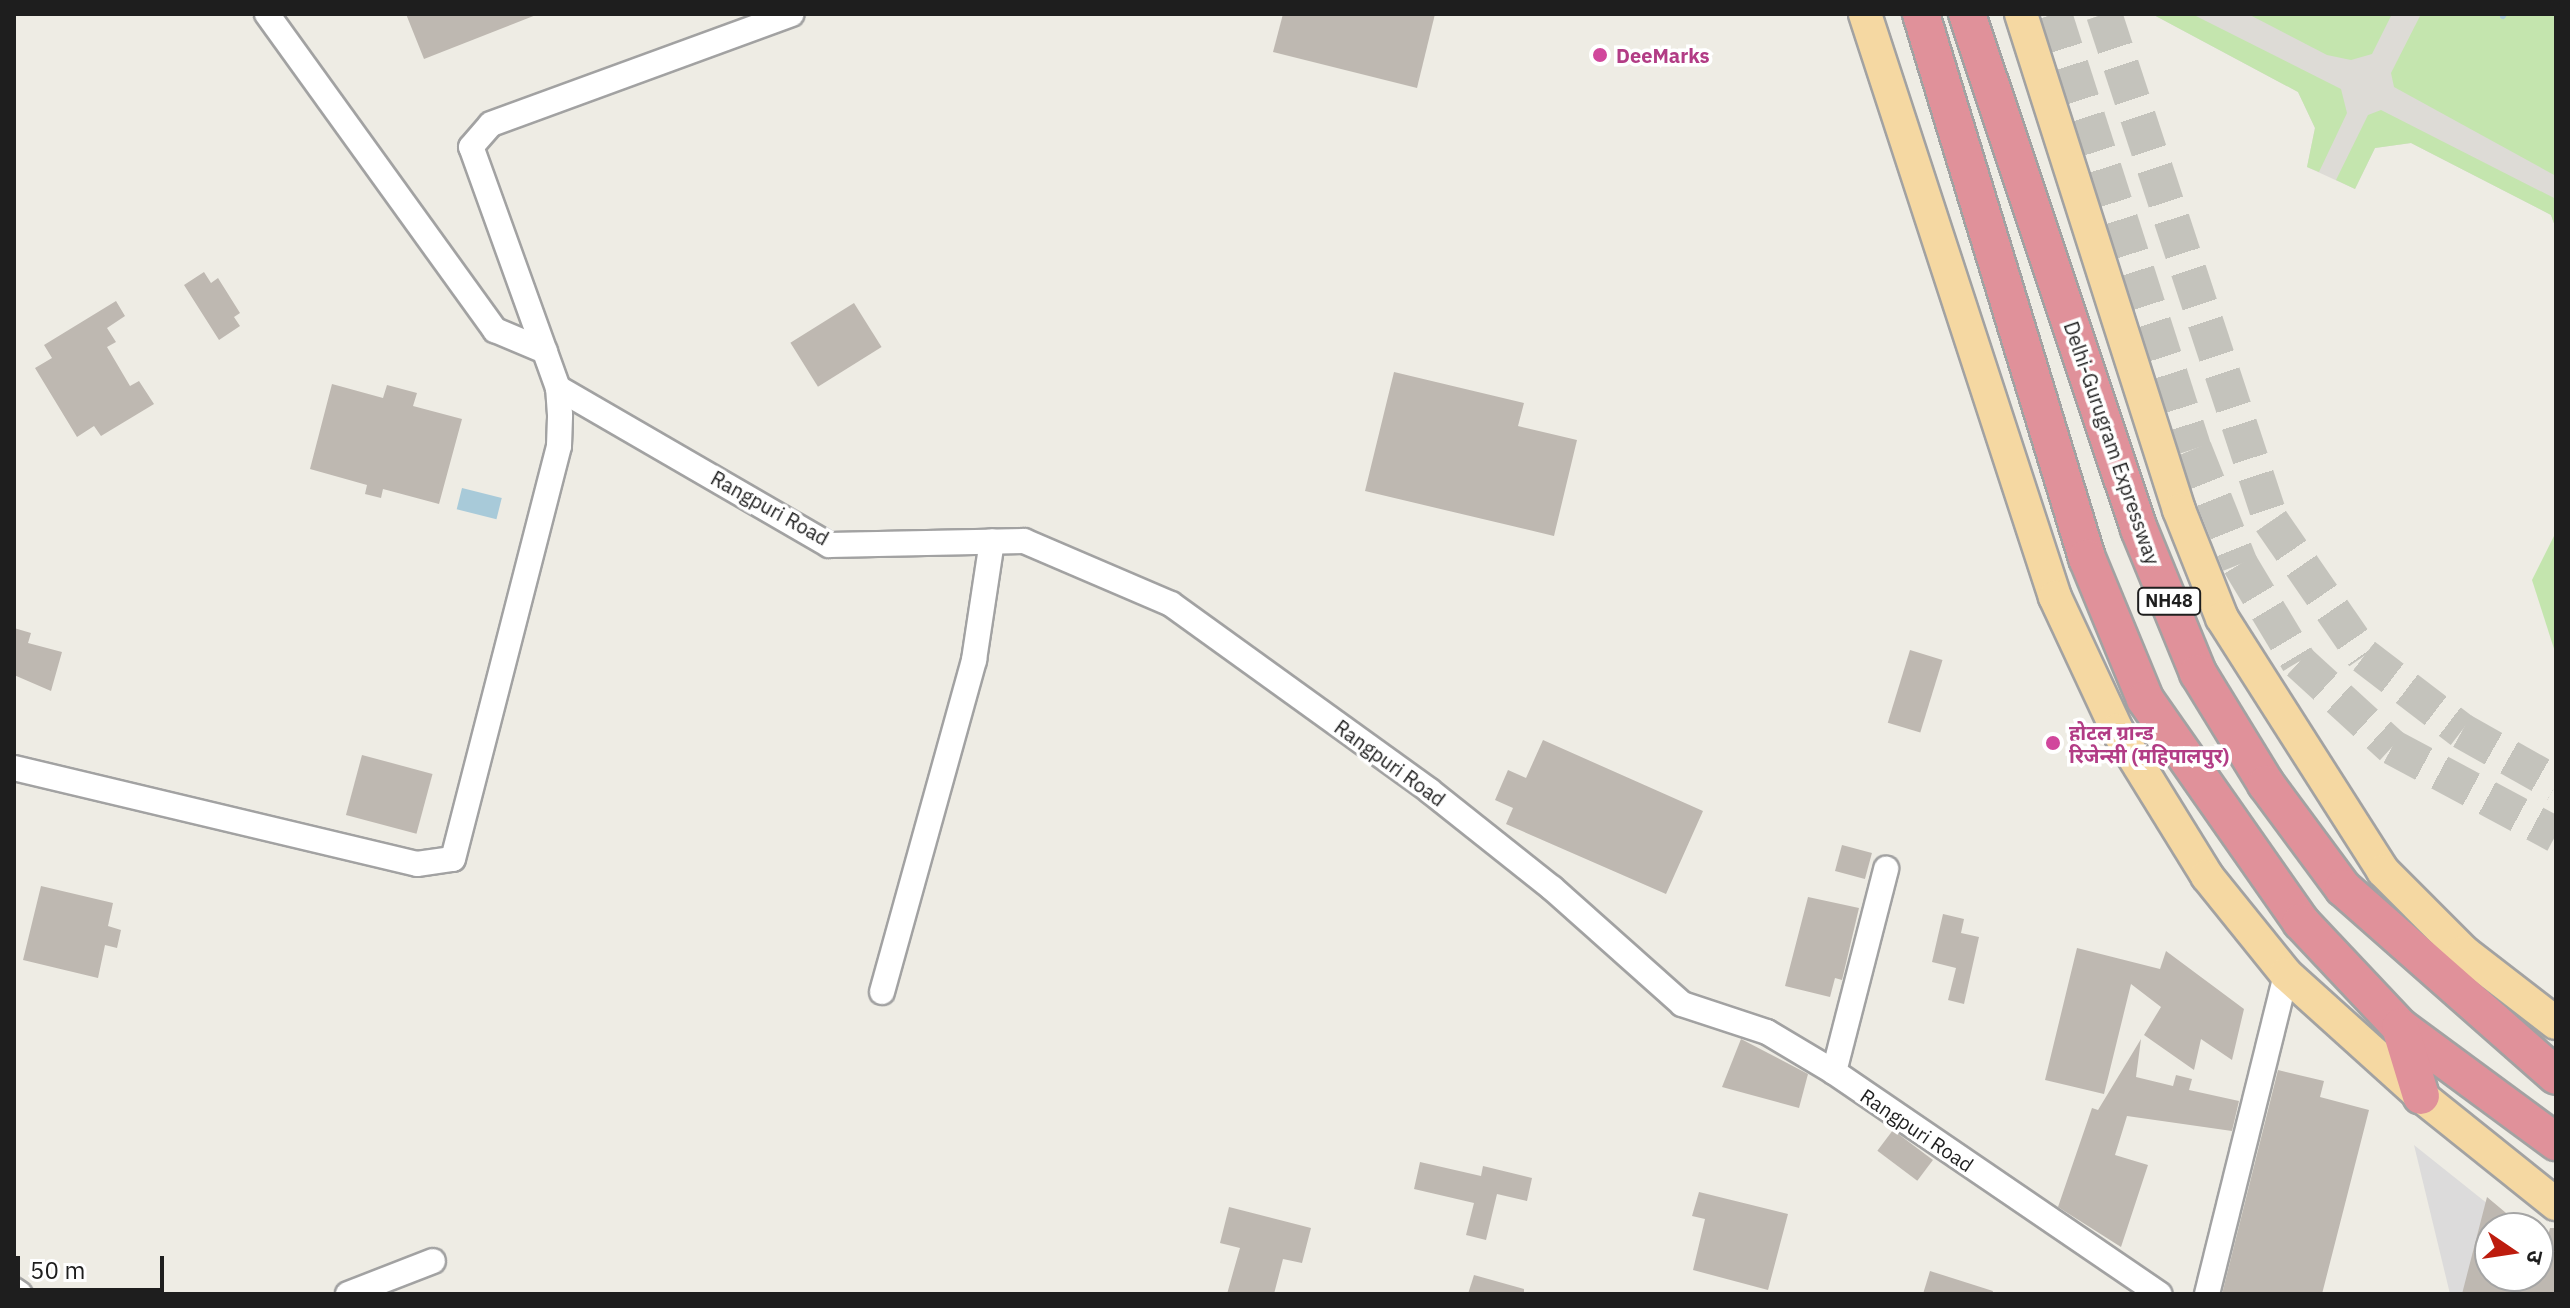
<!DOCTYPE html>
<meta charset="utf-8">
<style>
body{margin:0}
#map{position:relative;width:2570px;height:1308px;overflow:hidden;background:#eeece4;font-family:"IBM Plex Sans","Noto Sans Devanagari",sans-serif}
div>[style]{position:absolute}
.residential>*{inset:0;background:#dcdbdb}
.airport>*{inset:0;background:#dddbd6}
.grass>*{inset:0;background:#c4e5ae}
.water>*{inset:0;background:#a8cad9;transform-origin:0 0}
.stream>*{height:6px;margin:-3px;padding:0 3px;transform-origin:3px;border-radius:3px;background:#a8cad9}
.building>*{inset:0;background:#beb8b1;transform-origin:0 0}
.highway-tunnel>*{height:36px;margin-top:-18px;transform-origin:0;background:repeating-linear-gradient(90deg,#c4c3bc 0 36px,transparent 0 54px)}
.roads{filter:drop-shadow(2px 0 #a2a2a2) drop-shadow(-2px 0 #a2a2a2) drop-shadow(0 2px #a2a2a2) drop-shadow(0 -2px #a2a2a2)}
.minor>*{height:24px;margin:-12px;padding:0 12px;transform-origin:12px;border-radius:12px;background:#fff}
.major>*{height:32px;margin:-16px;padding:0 16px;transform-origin:16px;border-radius:16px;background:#f5d8a2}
.highway>*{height:36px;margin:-18px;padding:0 18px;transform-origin:18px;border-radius:18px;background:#e0919a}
.dots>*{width:22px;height:22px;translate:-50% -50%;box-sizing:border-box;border:4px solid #fff;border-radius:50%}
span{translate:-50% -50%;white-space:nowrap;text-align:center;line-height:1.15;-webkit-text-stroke:7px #fff;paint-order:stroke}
.shield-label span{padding:2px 6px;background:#fff;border:2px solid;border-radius:6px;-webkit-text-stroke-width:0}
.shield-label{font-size:18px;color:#1e1e1e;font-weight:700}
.hotel-label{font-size:20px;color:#b23c85;font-weight:700}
.left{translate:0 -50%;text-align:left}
.street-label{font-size:20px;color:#1e1e1e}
.frame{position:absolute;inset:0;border:16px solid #1e1e1e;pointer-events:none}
.north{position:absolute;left:2474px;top:1212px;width:80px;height:80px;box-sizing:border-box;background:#fff;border:2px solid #a5a5a5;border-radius:50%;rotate:103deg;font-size:22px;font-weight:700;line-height:32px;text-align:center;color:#1e1e1e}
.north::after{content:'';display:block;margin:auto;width:28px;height:36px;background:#bd1c0e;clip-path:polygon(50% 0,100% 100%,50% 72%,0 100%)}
.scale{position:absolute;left:16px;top:1256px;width:148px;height:36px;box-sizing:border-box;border:4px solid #1e1e1e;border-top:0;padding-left:10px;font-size:24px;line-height:28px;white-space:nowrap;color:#1e1e1e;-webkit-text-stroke:6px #fff;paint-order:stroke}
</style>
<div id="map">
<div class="residential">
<div style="clip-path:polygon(2414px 1145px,2518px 1228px,2490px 1228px,2490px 1276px,2538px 1276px,2538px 1244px,2556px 1259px,2556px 1294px,2450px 1294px)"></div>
</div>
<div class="airport">
<div style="clip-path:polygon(2152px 14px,2556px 14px,2556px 229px,2551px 215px,2411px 143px,2375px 148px,2355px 189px,2307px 167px,2315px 128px,2298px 92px)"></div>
</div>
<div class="grass">
<div style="clip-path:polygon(2152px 14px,2192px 14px,2341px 89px,2347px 113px,2319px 172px,2307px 167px,2315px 128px,2298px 92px)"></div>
<div style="clip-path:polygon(2248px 14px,2392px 14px,2372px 54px,2351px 60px,2327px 55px)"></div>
<div style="clip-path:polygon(2421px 14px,2556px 14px,2556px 176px,2394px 87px,2391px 73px)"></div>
<div style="clip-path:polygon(2381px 110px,2556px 199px,2556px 229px,2551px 215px,2411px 143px,2375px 148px,2355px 189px,2336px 180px,2368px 115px)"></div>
<div style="clip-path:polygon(2556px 532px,2556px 655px,2532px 580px)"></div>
</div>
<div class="water">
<div style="left:462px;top:488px;width:41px;height:22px;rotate:14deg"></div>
</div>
<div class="stream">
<div style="left:2503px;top:16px;width:2px;rotate:-63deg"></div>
</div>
<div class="building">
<div style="clip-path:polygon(406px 14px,535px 14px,536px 15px,424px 59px)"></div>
<div style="clip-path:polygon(1283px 14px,1435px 14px,1417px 88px,1273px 52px)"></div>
<div style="clip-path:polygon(204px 272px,211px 283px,218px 278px,240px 313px,234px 317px,240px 326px,219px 340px,184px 285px)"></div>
<div style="clip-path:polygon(116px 301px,125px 316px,107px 328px,116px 342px,107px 347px,130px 386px,139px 381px,154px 404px,101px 436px,94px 426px,77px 437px,35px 368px,52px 358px,44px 345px)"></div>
<div style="left:854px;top:303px;width:52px;height:75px;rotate:58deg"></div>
<div style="clip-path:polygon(1394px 372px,1524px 403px,1518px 426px,1577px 440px,1554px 536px,1365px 491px)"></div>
<div style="clip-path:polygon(332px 384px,383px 398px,387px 385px,417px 393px,413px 406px,462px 419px,439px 504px,383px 489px,381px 498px,365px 494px,367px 485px,310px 469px)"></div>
<div style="clip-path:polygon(14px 628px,31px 633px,28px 643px,62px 652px,51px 691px,14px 675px)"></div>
<div style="left:1910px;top:650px;width:34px;height:76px;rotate:17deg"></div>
<div style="clip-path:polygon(1543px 740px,1703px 811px,1666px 894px,1506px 824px,1513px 808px,1495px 800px,1508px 770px,1526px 778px)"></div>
<div style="left:362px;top:755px;width:73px;height:62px;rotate:15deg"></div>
<div style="left:1842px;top:845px;width:31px;height:27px;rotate:15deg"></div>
<div style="clip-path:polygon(41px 886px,113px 903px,108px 926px,121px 930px,117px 948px,105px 945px,98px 978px,23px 960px)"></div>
<div style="clip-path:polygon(1808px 897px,1859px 908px,1842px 980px,1835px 978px,1830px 997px,1785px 986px)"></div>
<div style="clip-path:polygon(1943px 914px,1964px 919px,1961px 933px,1979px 937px,1964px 1004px,1948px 1000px,1956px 968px,1932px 962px)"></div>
<div style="clip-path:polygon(2077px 948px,2160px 969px,2166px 951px,2244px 1009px,2232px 1060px,2201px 1039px,2194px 1070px,2144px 1035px,2161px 1007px,2131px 984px,2104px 1094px,2045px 1080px)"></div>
<div style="clip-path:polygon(1741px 1039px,1808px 1074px,1799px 1108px,1722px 1087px)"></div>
<div style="clip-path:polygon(2141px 1039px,2136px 1077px,2173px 1086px,2176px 1075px,2192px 1079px,2189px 1090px,2239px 1101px,2232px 1131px,2127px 1116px,2115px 1155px,2148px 1165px,2121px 1247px,2058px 1207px,2092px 1108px,2098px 1110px)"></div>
<div style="clip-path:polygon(2278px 1070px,2324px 1081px,2320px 1097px,2369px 1110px,2322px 1294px,2222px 1294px)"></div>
<div style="left:1893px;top:1130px;width:50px;height:26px;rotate:37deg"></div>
<div style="clip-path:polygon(1420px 1162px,1481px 1176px,1483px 1166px,1532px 1178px,1527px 1201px,1497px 1194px,1486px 1240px,1466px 1235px,1474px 1203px,1414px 1189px)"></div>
<div style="clip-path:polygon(1699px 1192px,1788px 1214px,1768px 1290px,1693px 1270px,1705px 1219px,1692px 1216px)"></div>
<div style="clip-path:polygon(2487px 1197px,2524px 1228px,2490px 1228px,2490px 1276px,2538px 1276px,2550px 1228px,2556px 1228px,2556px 1294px,2462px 1294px)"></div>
<div style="clip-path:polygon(1229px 1207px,1311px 1228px,1302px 1263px,1283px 1259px,1274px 1294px,1227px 1294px,1240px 1248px,1220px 1243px)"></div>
<div style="clip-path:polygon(1930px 1271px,1993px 1291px,1992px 1294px,1923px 1294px)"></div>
<div style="clip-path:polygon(1474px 1275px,1524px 1289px,1524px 1294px,1468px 1294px)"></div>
</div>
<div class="highway-tunnel">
<div style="left:2054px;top:14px;width:457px;rotate:72.2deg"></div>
<div style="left:2194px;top:449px;width:124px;rotate:68.2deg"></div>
<div style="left:2240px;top:564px;width:114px;rotate:59deg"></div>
<div style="left:2299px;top:662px;width:126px;rotate:42.4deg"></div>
<div style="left:2392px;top:747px;width:186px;rotate:28.2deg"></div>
<div style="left:2104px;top:14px;width:534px;rotate:71.77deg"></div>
<div style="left:2271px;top:521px;width:164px;rotate:55.4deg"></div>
<div style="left:2364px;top:656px;width:123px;rotate:37.4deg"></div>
<div style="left:2462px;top:731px;width:108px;rotate:29.4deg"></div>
</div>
<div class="roads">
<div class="minor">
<div style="left:267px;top:14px;width:390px;rotate:54.2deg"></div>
<div style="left:495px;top:330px;width:54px;rotate:22.8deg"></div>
<div style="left:558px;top:388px;width:313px;rotate:30.1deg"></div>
<div style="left:829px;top:545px;width:195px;rotate:-1.2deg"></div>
<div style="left:1024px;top:541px;width:160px;rotate:23.2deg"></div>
<div style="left:1171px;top:604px;width:319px;rotate:35.8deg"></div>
<div style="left:1430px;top:791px;width:156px;rotate:38.5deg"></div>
<div style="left:1552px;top:888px;width:174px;rotate:41.7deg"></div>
<div style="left:1682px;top:1004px;width:89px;rotate:18.2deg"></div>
<div style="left:1767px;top:1032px;width:78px;rotate:30.8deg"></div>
<div style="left:1834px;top:1072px;width:394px;rotate:34.3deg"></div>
<div style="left:14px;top:768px;width:414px;rotate:13.4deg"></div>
<div style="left:417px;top:864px;width:36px;rotate:-8deg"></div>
<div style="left:453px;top:859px;width:426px;rotate:-75.6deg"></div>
<div style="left:559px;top:446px;width:31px;rotate:-88deg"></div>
<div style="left:560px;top:415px;width:27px;rotate:-94deg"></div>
<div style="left:558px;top:388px;width:256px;rotate:-109.8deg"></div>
<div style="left:471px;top:147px;width:30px;rotate:-49deg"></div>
<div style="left:491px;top:124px;width:320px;rotate:-20.1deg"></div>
<div style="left:882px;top:992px;width:345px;rotate:-74.5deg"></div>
<div style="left:974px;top:660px;width:120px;rotate:-81.4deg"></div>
<div style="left:1834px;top:1072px;width:210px;rotate:-75.6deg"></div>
<div style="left:14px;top:1290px;width:7px;rotate:34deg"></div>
<div style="left:348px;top:1294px;width:91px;rotate:-21.2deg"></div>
<div style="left:2207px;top:1294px;width:330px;rotate:-76.1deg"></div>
</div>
<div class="major">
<div style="left:1865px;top:14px;width:613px;rotate:71.95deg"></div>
<div style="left:2055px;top:597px;width:147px;rotate:65deg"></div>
<div style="left:2117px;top:730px;width:172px;rotate:58.3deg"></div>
<div style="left:2207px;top:876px;width:126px;rotate:51.1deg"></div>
<div style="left:2286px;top:974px;width:182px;rotate:42.1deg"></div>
<div style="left:2421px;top:1096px;width:173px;rotate:38.7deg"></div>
<div style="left:2021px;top:14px;width:521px;rotate:72.33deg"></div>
<div style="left:2179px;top:510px;width:116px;rotate:68.3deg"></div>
<div style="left:2222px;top:618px;width:300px;rotate:57.5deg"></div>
<div style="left:2383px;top:871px;width:115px;rotate:45deg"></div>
<div style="left:2464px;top:952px;width:116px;rotate:37.7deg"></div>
</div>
<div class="highway">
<div style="left:1921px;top:14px;width:569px;rotate:73.03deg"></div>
<div style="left:2087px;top:558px;width:152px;rotate:67.6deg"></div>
<div style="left:2145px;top:699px;width:272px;rotate:55deg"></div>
<div style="left:2301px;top:922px;width:144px;rotate:46.7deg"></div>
<div style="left:2400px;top:1027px;width:194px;rotate:36.4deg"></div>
<div style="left:1967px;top:14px;width:543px;rotate:71.53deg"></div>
<div style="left:2139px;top:529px;width:156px;rotate:67.7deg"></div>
<div style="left:2198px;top:673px;width:130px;rotate:58.5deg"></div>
<div style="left:2266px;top:784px;width:129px;rotate:53.5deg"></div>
<div style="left:2343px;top:888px;width:284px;rotate:41.4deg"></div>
<div style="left:2400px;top:1027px;width:72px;rotate:73.1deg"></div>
</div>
</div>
<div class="dots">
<div style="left:1600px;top:55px;background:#d1479c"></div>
<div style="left:2053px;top:743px;background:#d1479c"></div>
</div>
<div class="shield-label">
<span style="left:2169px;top:601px">NH48</span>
</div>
<div class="hotel-label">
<span class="left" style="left:1616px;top:55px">DeeMarks</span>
<span class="left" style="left:2069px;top:744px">होटल ग्रान्ड<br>रिजेन्सी (महिपालपुर)</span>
</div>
<div class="street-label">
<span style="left:2112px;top:443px;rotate:71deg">Delhi-Gurugram Expressway</span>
<span style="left:770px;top:508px;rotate:29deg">Rangpuri Road</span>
<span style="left:1390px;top:763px;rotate:36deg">Rangpuri Road</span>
<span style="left:1917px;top:1130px;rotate:34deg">Rangpuri Road</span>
</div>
<div class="frame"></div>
<div class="north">उ</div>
<div class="scale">50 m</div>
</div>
